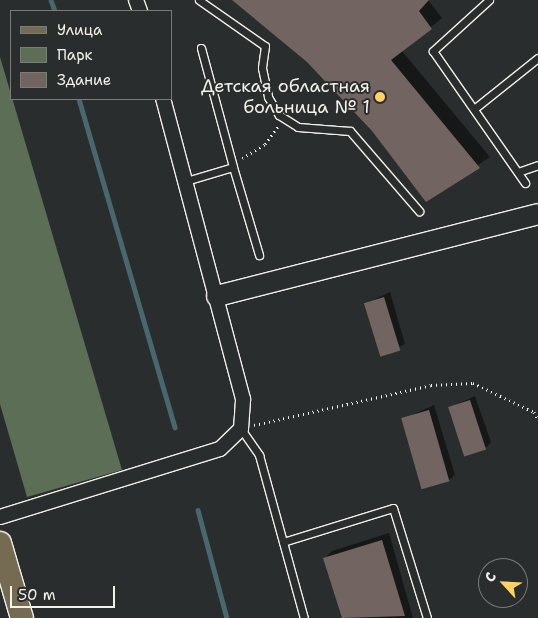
<!DOCTYPE html>
<meta charset="utf-8">
<style>
body{margin:0}
#map{position:relative;width:538px;height:618px;overflow:hidden;background:#2a2d2e;font-family:"Shantell Sans",sans-serif}
div>[style]{position:absolute}
.green>*{inset:0;background:#5d6e57}
.shadow>*{inset:0;background:#0007}
.stream>*{height:4.5px;margin:-2.25px;padding:0 2.25px;transform-origin:2.25px;border-radius:2.25px;background:#49676c}
.building>*{inset:0;background:#726461;transform-origin:0 0}
.path>*{height:2.5px;margin-top:-1.25px;transform-origin:0;background:repeating-linear-gradient(90deg,#f4f1e8 0 1px,transparent 0 5px)}
.roads{filter:drop-shadow(1px 0 #f4f1e8) drop-shadow(-1px 0 #f4f1e8) drop-shadow(0 1px #f4f1e8) drop-shadow(0 -1px #f4f1e8)}
.lane>*{height:7px;margin:-3.5px;padding:0 3.5px;transform-origin:3.5px;border-radius:3.5px;background:#2a2d2e}
.street>*{height:14px;margin:-7px;padding:0 7px;transform-origin:7px;border-radius:7px;background:#2a2d2e}
.secondary>*{height:20px;margin:-10px;padding:0 10px;transform-origin:10px;border-radius:10px;background:#2a2d2e}
.primary>*{height:22px;margin:-11px;padding:0 11px;transform-origin:11px;border-radius:11px;background:#746b52}
.dots>*{width:14px;height:14px;translate:-50% -50%;box-sizing:border-box;border:2px solid #2a2d2e;border-radius:50%}
span{translate:-50% -50%;white-space:nowrap;text-align:center;line-height:1.15;-webkit-text-stroke:4px #2a2d2e;paint-order:stroke}
.poi-label{font-size:18px;color:#f4f1e8}
.right{translate:-100% -50%;text-align:right}
.legend{position:absolute;left:10px;top:10px;width:162px;height:90px;box-sizing:border-box;background:#2a2d2e;border:1px solid #7b7b78;margin:0;padding:6px 9px;list-style:none;font-size:15px;color:#f4f1e8}
.legend li{display:flex;align-items:center;gap:10px;height:25px}
.legend b{width:25px;border:1px solid #7b7b78}
.north{position:absolute;left:478px;top:558px;width:50px;height:50px;box-sizing:border-box;background:#2a2d2e;border:1px solid #7b7b78;border-radius:50%;rotate:295deg;font-size:14px;font-weight:700;line-height:20px;text-align:center;color:#f4f1e8}
.north::after{content:'';display:block;margin:auto;width:18px;height:22px;background:#ffd166;clip-path:polygon(50% 0,100% 100%,50% 72%,0 100%)}
.scale{position:absolute;left:10px;top:586px;width:105px;height:22px;box-sizing:border-box;border:2px solid #f4f1e8;border-top:0;padding-left:6px;font-size:15px;line-height:18px;white-space:nowrap;color:#f4f1e8;-webkit-text-stroke:4px #2a2d2e;paint-order:stroke}
</style>
<div id="map">
<div class="green">
<div style="clip-path:polygon(0 57px,122px 470px,27px 497px,0 404px)"></div>
</div>
<div class="shadow">
<div style="clip-path:polygon(233px 0,428px 0,442px 18px,402px 51px,490px 157px,427px 200px,373px 130px,308px 61px)"></div>
<div style="clip-path:polygon(390px 292px,405px 344px,380px 356px,365px 304px)"></div>
<div style="clip-path:polygon(475px 396px,491px 442px,486px 448px,449px 408px)"></div>
<div style="clip-path:polygon(434px 405px,455px 475px,449px 480px,403px 419px)"></div>
<div style="clip-path:polygon(389px 533px,413px 618px,343px 618px,325px 558px,332px 551px)"></div>
</div>
<div class="stream">
<div style="left:51px;top:0;width:12px;rotate:70deg"></div>
<div style="left:79px;top:99px;width:342px;rotate:73.7deg"></div>
<div style="left:198px;top:510px;width:112px;rotate:75deg"></div>
</div>
<div class="building">
<div style="clip-path:polygon(232px 0,429px 0,419px 11px,432px 29px,391px 60px,480px 168px,426px 202px,372px 131px,307px 62px)"></div>
<div style="left:384px;top:297px;width:56px;height:21px;rotate:73deg"></div>
<div style="left:470px;top:400px;width:52px;height:23px;rotate:72deg"></div>
<div style="left:429px;top:410px;width:74px;height:29px;rotate:74deg"></div>
<div style="clip-path:polygon(382px 540px,405px 616px,342px 618px,323px 558px)"></div>
</div>
<div class="path">
<div style="left:242px;top:158px;width:27px;rotate:-31deg"></div>
<div style="left:265px;top:144px;width:22px;rotate:-54deg"></div>
<div style="left:254px;top:425px;width:181px;rotate:-12.7deg"></div>
<div style="left:431px;top:385px;width:42px;rotate:-2.7deg"></div>
<div style="left:473px;top:383px;width:68px;rotate:25.4deg"></div>
<div style="left:534px;top:412px;width:9px;rotate:63deg"></div>
</div>
<div class="roads">
<div class="lane">
<div style="left:199px;top:0;width:80px;rotate:34.9deg"></div>
<div style="left:265px;top:46px;width:22px;rotate:98deg"></div>
<div style="left:262px;top:68px;width:30px;rotate:78deg"></div>
<div style="left:268px;top:97px;width:21px;rotate:59deg"></div>
<div style="left:279px;top:115px;width:22px;rotate:32deg"></div>
<div style="left:298px;top:127px;width:52px;rotate:4.4deg"></div>
<div style="left:350px;top:131px;width:106px;rotate:49.2deg"></div>
<div style="left:489px;top:0;width:76px;rotate:137.7deg"></div>
<div style="left:433px;top:51px;width:161px;rotate:55.1deg"></div>
<div style="left:201px;top:48px;width:123px;rotate:74.9deg"></div>
<div style="left:474px;top:109px;width:82px;rotate:-38.6deg"></div>
<div style="left:518px;top:172px;width:21px;rotate:-19deg"></div>
<div style="left:186px;top:181px;width:49px;rotate:-16.6deg"></div>
<div style="left:233px;top:167px;width:92px;rotate:73.5deg"></div>
<div style="left:241px;top:429px;width:32px;rotate:55deg"></div>
<div style="left:259px;top:455px;width:169px;rotate:74.6deg"></div>
<div style="left:283px;top:542px;width:115px;rotate:-17.2deg"></div>
<div style="left:393px;top:508px;width:115px;rotate:72.8deg"></div>
</div>
<div class="street">
<div style="left:136px;top:0;width:12px;rotate:70deg"></div>
<div style="left:0;top:517px;width:230px;rotate:-17.2deg"></div>
<div style="left:220px;top:449px;width:29px;rotate:-44deg"></div>
<div style="left:241px;top:429px;width:30px;rotate:-86deg"></div>
<div style="left:243px;top:399px;width:310px;rotate:-104.9deg"></div>
</div>
<div class="secondary">
<div style="left:217px;top:296px;width:331px;rotate:-14.3deg"></div>
</div>
<div class="primary">
<div style="left:0;top:543px;width:78px;rotate:73.7deg"></div>
</div>
</div>
<div class="dots">
<div style="left:380px;top:97px;background:#ffd166"></div>
</div>
<div class="poi-label">
<span class="right" style="left:370px;top:97px">Детская областная<br>больница № 1</span>
</div>
<ul class="legend">
<li><b style="height:6px;background:#746b52"></b>Улица</li>
<li><b style="height:14px;background:#5d6e57"></b>Парк</li>
<li><b style="height:14px;background:#726461"></b>Здание</li>
</ul>
<div class="north">С</div>
<div class="scale">50 m</div>
</div>
